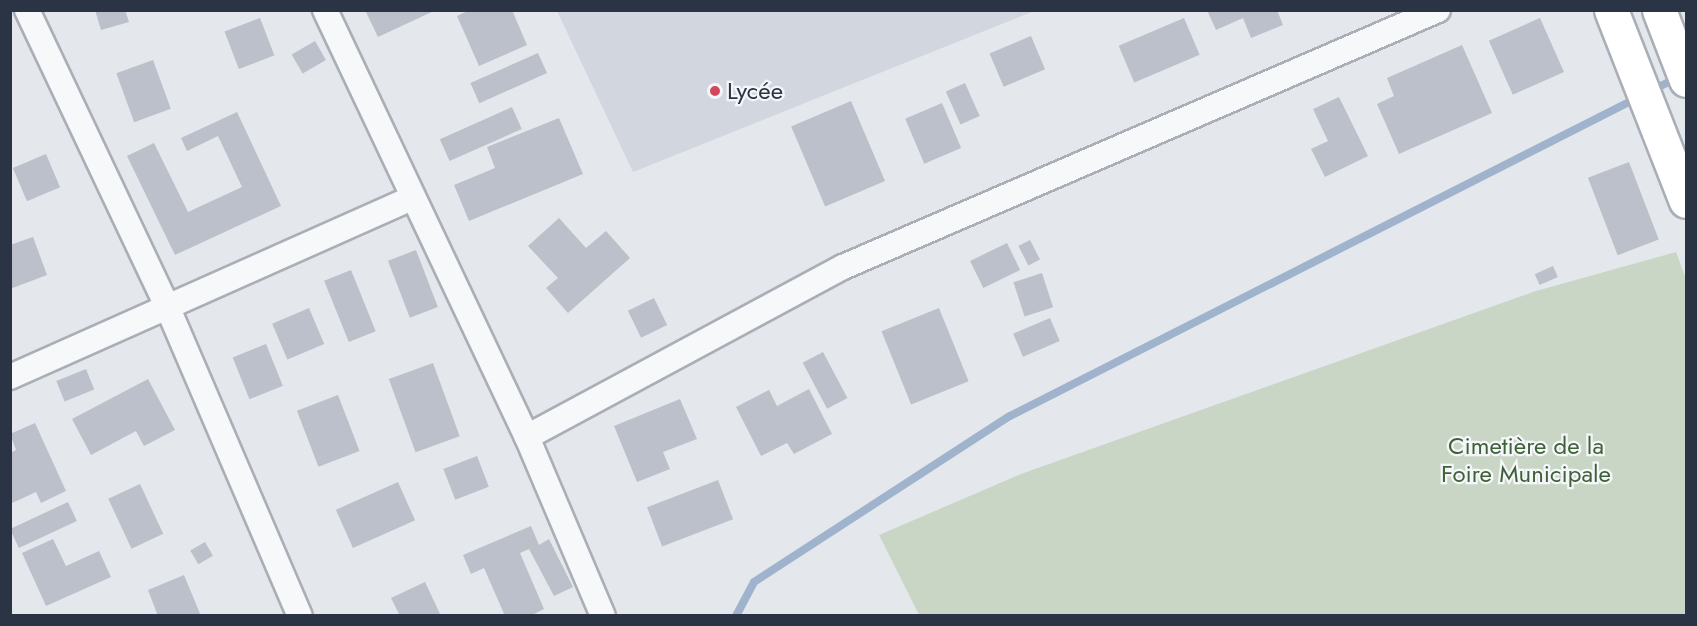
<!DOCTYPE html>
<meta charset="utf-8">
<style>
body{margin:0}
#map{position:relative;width:1697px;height:626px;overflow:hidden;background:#e4e7ec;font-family:Jost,sans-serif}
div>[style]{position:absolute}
.built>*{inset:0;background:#d2d6de}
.green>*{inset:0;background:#c9d6c5}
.stream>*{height:8px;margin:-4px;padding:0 4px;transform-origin:4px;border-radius:4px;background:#9fb4cc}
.building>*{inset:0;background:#bbc0ca;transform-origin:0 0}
.roads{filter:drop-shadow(2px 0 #a9aeb7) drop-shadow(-2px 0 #a9aeb7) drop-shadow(0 2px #a9aeb7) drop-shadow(0 -2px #a9aeb7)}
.street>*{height:24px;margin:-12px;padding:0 12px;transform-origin:12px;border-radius:12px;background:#f7f8fa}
.secondary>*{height:33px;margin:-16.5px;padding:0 16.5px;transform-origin:16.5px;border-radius:16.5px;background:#fff}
.dots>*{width:16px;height:16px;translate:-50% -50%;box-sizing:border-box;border:3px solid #f4f6f9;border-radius:50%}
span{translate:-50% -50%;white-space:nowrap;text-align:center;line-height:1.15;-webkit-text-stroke:4.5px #f4f6f9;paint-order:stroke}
.poi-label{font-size:24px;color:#2b3445}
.left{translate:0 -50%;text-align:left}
.park-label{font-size:24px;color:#3f6138}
.frame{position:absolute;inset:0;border:12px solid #2b3445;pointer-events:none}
</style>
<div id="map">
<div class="built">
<div style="clip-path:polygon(557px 11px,1034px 11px,633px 172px)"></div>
</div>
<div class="green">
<div style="clip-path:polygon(1676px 252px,1686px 279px,1686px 615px,919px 615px,879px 535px,1021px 474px,1536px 291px)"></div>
</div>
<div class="stream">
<div style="left:1649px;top:92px;width:33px;rotate:-27deg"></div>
<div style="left:736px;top:616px;width:38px;rotate:-62deg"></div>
<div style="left:754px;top:582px;width:305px;rotate:-33deg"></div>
<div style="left:1010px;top:416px;width:703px;rotate:-26.89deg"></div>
</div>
<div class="building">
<div style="clip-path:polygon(95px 10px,125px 10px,129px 22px,101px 30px)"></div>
<div style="clip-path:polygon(365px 10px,436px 10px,378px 37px)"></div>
<div style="clip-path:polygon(470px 10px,512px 10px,527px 45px,479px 66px,457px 16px)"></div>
<div style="clip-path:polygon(1207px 10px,1277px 10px,1283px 25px,1251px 38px,1243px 18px,1216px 30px)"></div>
<div style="left:260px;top:18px;width:40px;height:38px;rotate:69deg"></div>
<div style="left:1184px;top:18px;width:40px;height:71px;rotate:67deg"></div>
<div style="left:1540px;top:18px;width:59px;height:56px;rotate:66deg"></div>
<div style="left:1031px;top:36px;width:36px;height:45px;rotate:67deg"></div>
<div style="left:315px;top:41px;width:22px;height:27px;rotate:60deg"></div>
<div style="clip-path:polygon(1462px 45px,1492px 113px,1399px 154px,1377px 104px,1394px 96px,1387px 78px)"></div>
<div style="left:538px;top:53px;width:22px;height:74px;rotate:66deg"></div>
<div style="left:153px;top:60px;width:52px;height:39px;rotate:70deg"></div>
<div style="left:965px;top:83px;width:36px;height:21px;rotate:66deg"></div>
<div style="clip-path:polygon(1339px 97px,1368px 156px,1325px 177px,1311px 149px,1328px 141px,1313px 109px)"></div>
<div style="left:851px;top:101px;width:87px;height:65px;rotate:67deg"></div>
<div style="left:942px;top:103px;width:49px;height:40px;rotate:67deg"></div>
<div style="left:512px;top:107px;width:24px;height:79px;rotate:66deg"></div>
<div style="clip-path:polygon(237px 112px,281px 206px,175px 255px,127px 156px,154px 143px,188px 212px,242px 187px,218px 136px,187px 151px,181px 138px)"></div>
<div style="clip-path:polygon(559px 118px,583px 174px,469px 221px,454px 185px,495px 168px,487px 147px)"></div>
<div style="left:46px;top:154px;width:36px;height:36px;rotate:67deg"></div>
<div style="left:1629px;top:162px;width:83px;height:44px;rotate:69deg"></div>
<div style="clip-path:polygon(559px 218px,586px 248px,606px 231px,630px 258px,568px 313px,546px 288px,558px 278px,528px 246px)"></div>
<div style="clip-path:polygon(33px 237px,47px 275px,10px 289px,10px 245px)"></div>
<div style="left:1030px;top:240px;width:22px;height:13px;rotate:63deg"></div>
<div style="left:1007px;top:243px;width:30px;height:41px;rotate:64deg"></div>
<div style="left:416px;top:250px;width:61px;height:30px;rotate:69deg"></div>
<div style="left:1553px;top:266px;width:12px;height:20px;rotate:66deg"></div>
<div style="left:351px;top:270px;width:66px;height:29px;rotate:68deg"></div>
<div style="left:1042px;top:273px;width:36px;height:30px;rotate:72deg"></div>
<div style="left:654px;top:298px;width:30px;height:29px;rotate:64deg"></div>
<div style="left:309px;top:308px;width:39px;height:40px;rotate:67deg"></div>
<div style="left:939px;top:308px;width:79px;height:62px;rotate:68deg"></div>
<div style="left:1050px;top:318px;width:25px;height:40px;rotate:67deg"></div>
<div style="left:266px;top:344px;width:45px;height:36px;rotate:68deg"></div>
<div style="left:823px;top:352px;width:52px;height:23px;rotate:62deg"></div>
<div style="left:433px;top:363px;width:78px;height:47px;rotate:70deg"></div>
<div style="left:86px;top:369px;width:22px;height:32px;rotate:68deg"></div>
<div style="clip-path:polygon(148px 379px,175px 430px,144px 446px,136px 431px,91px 455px,72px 419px)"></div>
<div style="clip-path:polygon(809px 389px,832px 434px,794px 454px,787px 443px,761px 456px,736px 407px,769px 390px,777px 406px)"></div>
<div style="left:338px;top:395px;width:60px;height:44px;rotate:69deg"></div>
<div style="clip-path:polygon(680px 399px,697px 439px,663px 452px,670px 469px,637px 482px,614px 426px)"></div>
<div style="clip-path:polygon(35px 423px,66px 491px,41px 503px,36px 492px,10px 504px,10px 453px,16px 450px,10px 434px)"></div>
<div style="left:477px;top:456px;width:33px;height:36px;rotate:69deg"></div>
<div style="left:718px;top:480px;width:42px;height:76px;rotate:69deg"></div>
<div style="left:398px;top:482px;width:42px;height:68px;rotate:66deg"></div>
<div style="left:140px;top:484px;width:55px;height:35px;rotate:65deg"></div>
<div style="left:68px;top:502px;width:21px;height:64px;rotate:65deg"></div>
<div style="clip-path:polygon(531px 526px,539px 545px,549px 539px,573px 587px,554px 596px,529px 549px,520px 553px,544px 609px,530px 616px,505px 616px,484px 568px,471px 574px,463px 555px)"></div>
<div style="clip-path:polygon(53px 539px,66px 566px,99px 551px,111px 577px,46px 606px,22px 553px)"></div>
<div style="left:205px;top:542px;width:16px;height:17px;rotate:60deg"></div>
<div style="clip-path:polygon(184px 575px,201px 616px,158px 616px,148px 590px)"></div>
<div style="clip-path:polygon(425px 582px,441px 616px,400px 616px,391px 598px)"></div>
</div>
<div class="roads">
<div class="street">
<div style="left:27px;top:10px;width:327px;rotate:64.7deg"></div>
<div style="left:167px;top:306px;width:337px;rotate:66.8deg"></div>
<div style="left:325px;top:10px;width:472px;rotate:64.7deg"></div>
<div style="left:527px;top:437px;width:194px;rotate:67deg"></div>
<div style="left:10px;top:377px;width:440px;rotate:-24deg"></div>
<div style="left:527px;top:437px;width:359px;rotate:-28.3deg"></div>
<div style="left:843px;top:267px;width:648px;rotate:-23.36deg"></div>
</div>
<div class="secondary">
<div style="left:1611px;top:10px;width:205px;rotate:68.6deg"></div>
<div style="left:1659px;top:10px;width:75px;rotate:68.9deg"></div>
</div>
</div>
<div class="dots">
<div style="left:715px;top:91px;background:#d1495b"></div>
</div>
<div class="poi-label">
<span class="left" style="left:727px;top:91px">Lycée</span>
</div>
<div class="park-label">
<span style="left:1526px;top:460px">Cimetière de la<br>Foire Municipale</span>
</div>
<div class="frame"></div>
</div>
